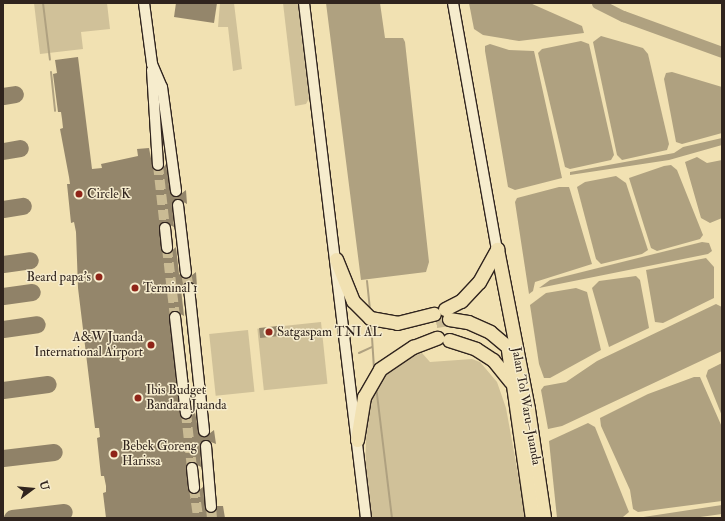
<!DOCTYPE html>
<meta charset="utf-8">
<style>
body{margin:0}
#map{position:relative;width:725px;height:521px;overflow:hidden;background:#f1e1b2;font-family:"IM FELL Double Pica",serif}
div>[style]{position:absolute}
.green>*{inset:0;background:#d0c199;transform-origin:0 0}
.water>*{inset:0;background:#afa180}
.stream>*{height:2px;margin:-1px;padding:0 1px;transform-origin:1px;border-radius:1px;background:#afa180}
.river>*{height:11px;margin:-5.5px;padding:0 5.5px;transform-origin:5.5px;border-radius:5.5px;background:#afa180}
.taxiway>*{height:17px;margin:-8.5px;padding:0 8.5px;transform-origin:8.5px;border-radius:8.5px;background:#908268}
.building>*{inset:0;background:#94866b;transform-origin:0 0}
.secondary-tunnel>*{height:10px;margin-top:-5px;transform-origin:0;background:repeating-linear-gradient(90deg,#cabb94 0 10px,transparent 0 15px)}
.highway-tunnel>*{height:13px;margin-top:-6.5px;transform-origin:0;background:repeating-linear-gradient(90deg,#cabb94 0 13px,transparent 0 19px)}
.roads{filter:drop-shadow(1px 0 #30241e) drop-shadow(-1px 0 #30241e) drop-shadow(0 1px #30241e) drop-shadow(0 -1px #30241e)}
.secondary>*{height:10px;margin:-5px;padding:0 5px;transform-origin:5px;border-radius:5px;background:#f6eccd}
.highway>*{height:13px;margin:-6.5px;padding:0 6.5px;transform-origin:6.5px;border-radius:6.5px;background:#f1e1b2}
.dots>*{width:11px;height:11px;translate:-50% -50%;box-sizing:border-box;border:2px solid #f6eccd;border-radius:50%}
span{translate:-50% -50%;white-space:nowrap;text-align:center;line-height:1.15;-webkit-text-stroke:3px #f6eccd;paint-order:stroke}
.poi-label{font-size:13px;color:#30241e}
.left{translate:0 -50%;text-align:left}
.right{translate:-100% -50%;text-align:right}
.street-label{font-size:13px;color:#30241e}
.frame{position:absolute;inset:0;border:4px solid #30241e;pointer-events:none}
.north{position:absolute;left:12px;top:469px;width:40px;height:40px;-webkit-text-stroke:3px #f6eccd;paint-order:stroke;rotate:74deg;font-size:11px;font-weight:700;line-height:16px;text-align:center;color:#30241e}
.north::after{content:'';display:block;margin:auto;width:14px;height:18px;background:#30241e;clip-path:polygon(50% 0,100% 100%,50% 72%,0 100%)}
</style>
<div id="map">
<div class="green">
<div style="clip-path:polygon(34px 3px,107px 3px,110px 29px,81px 32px,83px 49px,40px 54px)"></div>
<div style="clip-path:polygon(220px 3px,234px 3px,242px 69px,233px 71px,228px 27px,218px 27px)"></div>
<div style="clip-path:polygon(283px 3px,299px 3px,311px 95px,306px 104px,295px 106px)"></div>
<div style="left:321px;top:322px;width:62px;height:64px;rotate:84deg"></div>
<div style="left:248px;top:330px;width:62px;height:39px;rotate:84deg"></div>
<div style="clip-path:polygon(422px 353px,430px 362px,472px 359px,480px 362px,497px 382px,506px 408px,526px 518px,370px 518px,365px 481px,367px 404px,387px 371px,402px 359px)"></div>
</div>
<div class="water">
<div style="clip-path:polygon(326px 3px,380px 3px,385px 38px,403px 38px,405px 42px,429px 262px,426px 272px,361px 280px)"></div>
<div style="clip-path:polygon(469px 3px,530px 3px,582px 26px,584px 33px,519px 41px,483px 35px,474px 29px)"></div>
<div style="clip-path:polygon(601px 36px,643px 48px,648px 54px,669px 144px,667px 150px,622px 160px,617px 155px,593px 42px)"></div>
<div style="clip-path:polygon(581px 41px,589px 44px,614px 155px,611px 160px,570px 169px,565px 167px,538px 53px,542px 49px)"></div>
<div style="clip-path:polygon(490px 44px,509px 50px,534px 51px,562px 178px,515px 190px,508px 187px,485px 51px,485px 46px)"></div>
<div style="clip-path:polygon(672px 72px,722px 87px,722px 133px,682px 144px,676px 142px,664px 79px,666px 73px)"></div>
<div style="clip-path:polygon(722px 138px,722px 145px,669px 160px,570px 175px,570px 172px,674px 153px,683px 147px)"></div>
<div style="clip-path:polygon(697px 157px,707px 163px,722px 160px,722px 218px,710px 223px,701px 218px,685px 162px)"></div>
<div style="clip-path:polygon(664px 166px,671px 165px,677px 170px,703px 235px,700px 239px,657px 251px,651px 248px,629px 178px)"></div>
<div style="clip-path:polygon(616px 176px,626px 183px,648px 250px,642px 254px,601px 264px,596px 259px,577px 187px,585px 182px)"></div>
<div style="clip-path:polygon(559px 187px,569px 187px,570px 190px,592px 264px,535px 282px,533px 291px,529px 294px,515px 202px,517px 198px)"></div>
<div style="clip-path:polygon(702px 242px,709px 243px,712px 251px,708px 254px,539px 288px,550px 280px)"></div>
<div style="clip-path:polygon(706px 258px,714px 267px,714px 298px,663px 323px,655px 322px,646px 270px)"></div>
<div style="clip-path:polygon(636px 276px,640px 280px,649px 328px,609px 347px,592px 288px,599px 281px)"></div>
<div style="clip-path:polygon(576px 288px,587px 292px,601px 350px,550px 378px,544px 378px,539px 364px,530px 305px,546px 293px)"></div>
<div style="clip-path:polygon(716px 304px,722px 307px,722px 351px,562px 426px,548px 429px,541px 390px,544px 386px,566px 382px,597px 361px)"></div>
<div style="clip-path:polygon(722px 363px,722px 416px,706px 376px,708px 370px)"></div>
<div style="clip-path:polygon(694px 377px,700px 377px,722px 427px,722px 501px,638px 512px,633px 509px,630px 490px,601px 426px,600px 418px,648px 394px)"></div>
<div style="clip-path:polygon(588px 423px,595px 427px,629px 512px,623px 517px,557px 518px,549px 441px)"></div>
<div style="clip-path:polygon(722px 505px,722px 514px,693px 518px,637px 518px)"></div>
</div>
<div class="stream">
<div style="left:43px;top:3px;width:57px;rotate:83deg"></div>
<div style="left:51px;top:72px;width:39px;rotate:84deg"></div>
<div style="left:367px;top:281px;width:29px;rotate:84deg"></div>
<div style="left:371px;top:322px;width:46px;rotate:86.3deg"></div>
<div style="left:359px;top:353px;width:14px;rotate:-25deg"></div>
<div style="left:376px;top:386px;width:133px;rotate:83.1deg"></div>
</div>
<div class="river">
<div style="left:597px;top:3px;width:29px;rotate:27deg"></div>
<div style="left:623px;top:16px;width:105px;rotate:20deg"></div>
</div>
<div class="taxiway">
<div style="left:3px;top:96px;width:12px;rotate:-9deg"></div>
<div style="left:3px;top:151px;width:17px;rotate:-10deg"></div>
<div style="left:3px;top:209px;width:20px;rotate:-9deg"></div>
<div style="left:3px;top:264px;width:27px;rotate:-8deg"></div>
<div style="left:3px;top:296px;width:29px;rotate:-8deg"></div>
<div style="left:3px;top:329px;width:34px;rotate:-8deg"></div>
<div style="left:3px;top:390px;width:45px;rotate:-7.6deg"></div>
<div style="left:3px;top:458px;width:51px;rotate:-6.7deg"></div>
<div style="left:12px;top:518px;width:52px;rotate:-6.6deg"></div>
</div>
<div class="building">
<div style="clip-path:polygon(176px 3px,217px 3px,214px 23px,174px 17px)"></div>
<div style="clip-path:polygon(78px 57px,92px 169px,102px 168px,101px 164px,138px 156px,137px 149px,149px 148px,153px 169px,161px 171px,166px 164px,171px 195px,177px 197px,186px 190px,187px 204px,178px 199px,172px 203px,174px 227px,164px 222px,159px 228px,162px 251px,168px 254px,176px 247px,179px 274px,187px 279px,196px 272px,197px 287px,191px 282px,185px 283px,181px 289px,184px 316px,175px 311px,169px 317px,180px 414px,187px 419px,195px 412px,199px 434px,205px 437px,214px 430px,216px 444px,206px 440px,200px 443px,201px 467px,192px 462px,186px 466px,188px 489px,194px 494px,203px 487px,206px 511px,212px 513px,217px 506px,223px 506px,225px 518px,106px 518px,103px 493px,106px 492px,106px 486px,104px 476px,101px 476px,97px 438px,100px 437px,99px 428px,95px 428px,78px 288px,76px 232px,74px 222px,71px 223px,67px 184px,70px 184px,69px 177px,60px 129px,63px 128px,62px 119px,61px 112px,58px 112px,53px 74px,57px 73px,55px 60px)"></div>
<div style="left:278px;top:326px;width:10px;height:19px;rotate:84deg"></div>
</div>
<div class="secondary-tunnel">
<div style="left:158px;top:165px;width:63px;rotate:83.7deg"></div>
<div style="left:167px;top:248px;width:69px;rotate:83.4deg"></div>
<div style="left:186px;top:273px;width:15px;rotate:79deg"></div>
<div style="left:186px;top:413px;width:55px;rotate:83.8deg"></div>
<div style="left:194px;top:488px;width:30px;rotate:82deg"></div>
<div style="left:211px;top:507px;width:11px;rotate:85deg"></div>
</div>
<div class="highway-tunnel">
<div style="left:436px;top:321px;width:13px;rotate:-9deg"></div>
</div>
<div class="roads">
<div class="secondary">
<div style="left:144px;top:3px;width:62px;rotate:82.5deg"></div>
<div style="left:152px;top:64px;width:25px;rotate:67deg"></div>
<div style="left:162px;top:87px;width:105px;rotate:82.3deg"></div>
<div style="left:304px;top:3px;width:519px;rotate:83.14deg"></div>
<div style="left:453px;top:3px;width:250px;rotate:79.9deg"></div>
<div style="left:152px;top:70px;width:95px;rotate:86.4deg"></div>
<div style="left:178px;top:205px;width:68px;rotate:83.3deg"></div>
<div style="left:165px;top:228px;width:20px;rotate:84deg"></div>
<div style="left:189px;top:288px;width:144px;rotate:84deg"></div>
<div style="left:175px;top:317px;width:97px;rotate:83.5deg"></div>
<div style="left:206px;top:446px;width:61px;rotate:85.3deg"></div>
<div style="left:192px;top:468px;width:20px;rotate:84deg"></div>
</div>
<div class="highway">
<div style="left:497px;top:249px;width:163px;rotate:79deg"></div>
<div style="left:528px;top:409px;width:110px;rotate:81.6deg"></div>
<div style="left:336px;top:259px;width:45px;rotate:68deg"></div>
<div style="left:353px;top:301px;width:24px;rotate:45deg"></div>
<div style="left:370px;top:318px;width:27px;rotate:10deg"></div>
<div style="left:397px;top:323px;width:38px;rotate:-14deg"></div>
<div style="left:445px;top:309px;width:18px;rotate:-27deg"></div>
<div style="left:461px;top:301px;width:26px;rotate:-47deg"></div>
<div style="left:479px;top:282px;width:38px;rotate:-61deg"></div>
<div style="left:449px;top:319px;width:19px;rotate:9deg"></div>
<div style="left:468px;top:322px;width:24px;rotate:24deg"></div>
<div style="left:490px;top:332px;width:34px;rotate:40deg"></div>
<div style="left:449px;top:340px;width:28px;rotate:18deg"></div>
<div style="left:476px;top:349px;width:20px;rotate:33deg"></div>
<div style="left:493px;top:360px;width:28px;rotate:51deg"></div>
<div style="left:508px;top:350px;width:170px;rotate:81.9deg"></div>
<div style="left:357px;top:440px;width:44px;rotate:-80.8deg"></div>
<div style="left:364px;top:397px;width:32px;rotate:-60deg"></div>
<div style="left:380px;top:369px;width:40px;rotate:-34deg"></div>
<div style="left:413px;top:347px;width:26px;rotate:-21deg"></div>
</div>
</div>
<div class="dots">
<div style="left:79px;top:194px;background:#8f2418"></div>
<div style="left:99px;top:277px;background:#8f2418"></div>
<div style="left:135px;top:288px;background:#8f2418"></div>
<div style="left:269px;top:332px;background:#8f2418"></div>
<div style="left:151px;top:345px;background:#8f2418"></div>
<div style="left:138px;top:398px;background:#8f2418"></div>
<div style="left:114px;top:454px;background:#8f2418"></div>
</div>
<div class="poi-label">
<span class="left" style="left:87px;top:194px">Circle K</span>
<span class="right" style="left:91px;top:277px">Beard papa's</span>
<span class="left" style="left:143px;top:288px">Terminal 1</span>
<span class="left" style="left:277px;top:332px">Satgaspam TNI AL</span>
<span class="right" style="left:143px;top:345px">A&amp;W Juanda<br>International Airport</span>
<span class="left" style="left:146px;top:398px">Ibis Budget<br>Bandara Juanda</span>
<span class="left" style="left:122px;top:454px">Bebek Goreng<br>Harissa</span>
</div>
<div class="street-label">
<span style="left:526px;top:406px;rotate:80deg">Jalan Tol Waru–Juanda</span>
</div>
<div class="frame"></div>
<div class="north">U</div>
</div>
